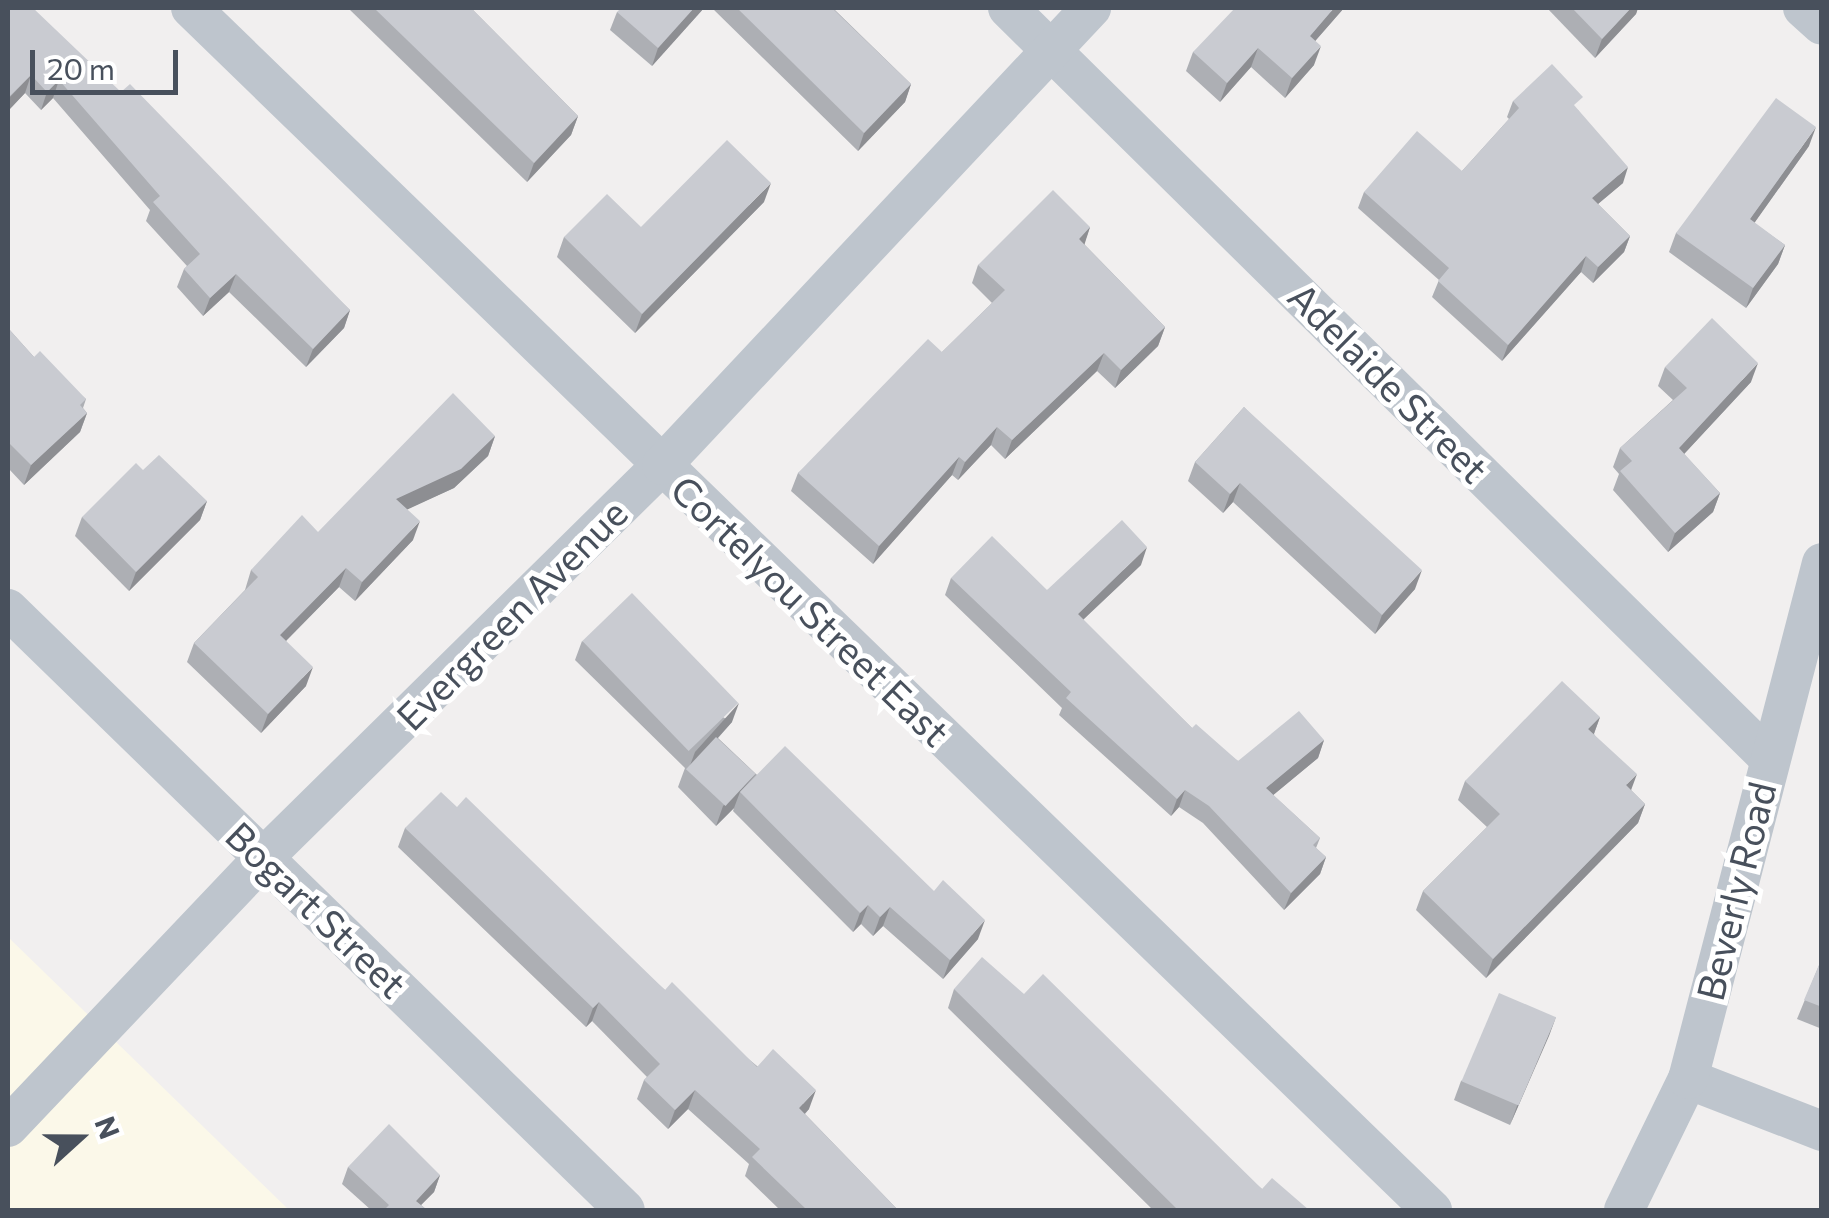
<!DOCTYPE html>
<style>
body{margin:0}
#map{position:relative;width:1829px;height:1218px;overflow:hidden;background:#f1efef;font-family:Commissioner,sans-serif}
div>[style]{position:absolute}
.commercial>*{inset:0;background:#fbf8e9}
.minor>*{height:40px;margin:-20px;padding:0 20px;transform-origin:20px;border-radius:20px;background:#bec5cd}
.wall>*{inset:0;background:#adafb4}
.shaded-wall>*{inset:0;background:#8d8e92}
.building>*{inset:0;background:#c9cbd1;transform-origin:0 0}
span{translate:-50% -50%;white-space:nowrap;text-align:center;line-height:1.15;-webkit-text-stroke:10px #fff;paint-order:stroke}
.street-label{font-size:38px;color:#48505c}
.frame{position:absolute;inset:0;border:10px solid #48505c;pointer-events:none}
.north{position:absolute;left:30px;top:1088px;width:100px;height:100px;-webkit-text-stroke:8px #fff;paint-order:stroke;rotate:69deg;font-size:28px;font-weight:700;line-height:40px;text-align:center;color:#48505c}
.north::after{content:'';display:block;margin:auto;width:35px;height:45px;background:#48505c;clip-path:polygon(50% 0,100% 100%,50% 72%,0 100%)}
.scale{position:absolute;left:30px;top:50px;width:148px;height:45px;box-sizing:border-box;border:5px solid #48505c;border-top:0;padding-left:12px;font-size:30px;line-height:35px;white-space:nowrap;color:#48505c;-webkit-text-stroke:8px #fff;paint-order:stroke}
</style>
<div id="map">
<div class="commercial">
<div style="clip-path:polygon(8px 937px,289px 1210px,8px 1210px)"></div>
</div>
<div class="minor">
<div style="left:191px;top:8px;width:1728px;rotate:44.09deg"></div>
<div style="left:1008px;top:8px;width:1068px;rotate:44.58deg"></div>
<div style="left:1803px;top:8px;width:25px;rotate:42deg"></div>
<div style="left:8px;top:609px;width:861px;rotate:44.25deg"></div>
<div style="left:1688px;top:1079px;width:144px;rotate:21.2deg"></div>
<div style="left:8px;top:1127px;width:372px;rotate:-46.5deg"></div>
<div style="left:264px;top:857px;width:559px;rotate:-44.56deg"></div>
<div style="left:662px;top:465px;width:627px;rotate:-46.81deg"></div>
<div style="left:1624px;top:1210px;width:146px;rotate:-64deg"></div>
<div style="left:1688px;top:1079px;width:533px;rotate:-75.44deg"></div>
</div>
<div class="wall">
<div style="clip-path:polygon(8px 8px,121px 92px,350px 310px,344px 328px,306px 367px,229px 292px,203px 316px,177px 287px,184px 269px,187px 266px,146px 221px,150px 210px,53px 98px,41px 110px,25px 93px,8px 111px)"></div>
<div style="clip-path:polygon(348px 8px,471px 8px,578px 116px,571px 135px,527px 182px)"></div>
<div style="clip-path:polygon(704px 8px,652px 66px,610px 30px,617px 12px)"></div>
<div style="clip-path:polygon(712px 8px,836px 8px,835px 10px,911px 84px,905px 102px,858px 151px)"></div>
<div style="clip-path:polygon(1344px 8px,1315px 41px,1314px 65px,1285px 98px,1251px 67px,1220px 102px,1186px 71px,1193px 52px)"></div>
<div style="clip-path:polygon(1547px 8px,1638px 8px,1636px 14px,1595px 58px)"></div>
<div style="clip-path:polygon(1513px 101px,1578px 110px,1623px 183px,1598px 204px,1630px 236px,1624px 252px,1593px 283px,1581px 272px,1502px 361px,1432px 297px,1439px 280px,1358px 208px,1364px 192px,1462px 171px,1509px 119px,1507px 117px)"></div>
<div style="clip-path:polygon(1809px 146px,1754px 223px,1785px 245px,1778px 264px,1746px 308px,1669px 252px,1676px 233px)"></div>
<div style="clip-path:polygon(764px 202px,635px 333px,557px 257px,564px 237px,641px 227px)"></div>
<div style="clip-path:polygon(1090px 227px,1084px 244px,1165px 327px,1158px 346px,1115px 388px,1097px 371px,1005px 459px,991px 445px,958px 480px,952px 475px,873px 564px,791px 491px,798px 473px,942px 352px,992px 303px,972px 283px,978px 265px)"></div>
<div style="clip-path:polygon(8px 328px,34px 357px,86px 399px,83px 408px,87px 413px,80px 432px,24px 485px,8px 468px)"></div>
<div style="clip-path:polygon(1665px 367px,1751px 382px,1684px 454px,1720px 493px,1713px 512px,1668px 552px,1613px 490px,1619px 474px,1613px 467px,1620px 448px,1673px 400px,1658px 386px)"></div>
<div style="clip-path:polygon(1244px 407px,1415px 589px,1375px 634px,1233px 502px,1223px 513px,1188px 481px,1195px 462px)"></div>
<div style="clip-path:polygon(495px 436px,488px 456px,454px 488px,407px 509px,413px 540px,355px 601px,339px 587px,286px 641px,306px 686px,261px 733px,187px 662px,194px 643px,245px 590px,251px 570px)"></div>
<div style="clip-path:polygon(207px 501px,200px 520px,129px 591px,75px 536px,82px 517px)"></div>
<div style="clip-path:polygon(1141px 565px,1083px 620px,1192px 728px,1238px 761px,1324px 740px,1318px 758px,1273px 795px,1320px 838px,1316px 848px,1326px 857px,1320px 874px,1284px 910px,1203px 823px,1179px 807px,1171px 816px,1059px 715px,1062px 708px,945px 595px,951px 578px,1047px 590px)"></div>
<div style="clip-path:polygon(582px 641px,732px 722px,718px 738px,756px 774px,978px 939px,943px 979px,883px 926px,873px 936px,861px 924px,853px 932px,733px 811px,734px 808px,716px 826px,678px 787px,685px 768px,575px 660px)"></div>
<div style="clip-path:polygon(1600px 717px,1594px 734px,1631px 790px,1645px 804px,1638px 823px,1486px 978px,1416px 910px,1423px 891px,1487px 827px,1458px 800px,1465px 781px)"></div>
<div style="clip-path:polygon(457px 807px,665px 990px,809px 1109px,805px 1114px,898px 1210px,780px 1210px,745px 1176px,749px 1164px,688px 1109px,668px 1129px,637px 1099px,644px 1080px,647px 1077px,592px 1021px,586px 1027px,398px 847px,405px 828px)"></div>
<div style="clip-path:polygon(1822px 958px,1822px 1029px,1797px 1019px)"></div>
<div style="clip-path:polygon(954px 989px,1024px 994px,1262px 1189px,1309px 1210px,1153px 1210px,948px 1008px)"></div>
<div style="clip-path:polygon(1556px 1017px,1510px 1125px,1454px 1100px,1461px 1081px)"></div>
<div style="clip-path:polygon(348px 1167px,440px 1175px,434px 1192px,421px 1205px,427px 1210px,371px 1210px,342px 1184px)"></div>
</div>
<div class="shaded-wall">
<div style="clip-path:polygon(694px 8px,704px 8px,652px 66px,658px 48px)"></div>
<div style="clip-path:polygon(1334px 8px,1344px 8px,1303px 55px,1310px 36px)"></div>
<div style="clip-path:polygon(1631px 8px,1638px 8px,1636px 14px,1595px 58px,1602px 39px)"></div>
<div style="clip-path:polygon(1321px 46px,1314px 65px,1285px 98px,1292px 78px)"></div>
<div style="clip-path:polygon(1258px 48px,1251px 67px,1220px 102px,1227px 83px)"></div>
<div style="clip-path:polygon(31px 75px,25px 93px,8px 111px,8px 99px)"></div>
<div style="clip-path:polygon(59px 80px,53px 98px,41px 110px,47px 92px)"></div>
<div style="clip-path:polygon(911px 84px,905px 102px,858px 151px,864px 133px)"></div>
<div style="clip-path:polygon(578px 116px,571px 135px,527px 182px,534px 163px)"></div>
<div style="clip-path:polygon(1816px 127px,1809px 146px,1743px 239px,1750px 219px)"></div>
<div style="clip-path:polygon(1628px 167px,1623px 183px,1586px 214px,1592px 198px)"></div>
<div style="clip-path:polygon(771px 183px,764px 202px,635px 333px,642px 314px)"></div>
<div style="clip-path:polygon(1090px 227px,1084px 246px,1079px 239px)"></div>
<div style="clip-path:polygon(1630px 236px,1624px 252px,1593px 283px,1598px 267px)"></div>
<div style="clip-path:polygon(1785px 245px,1778px 264px,1746px 308px,1753px 288px)"></div>
<div style="clip-path:polygon(1586px 256px,1581px 272px,1502px 361px,1508px 345px)"></div>
<div style="clip-path:polygon(236px 274px,229px 292px,203px 316px,210px 298px)"></div>
<div style="clip-path:polygon(350px 310px,344px 328px,306px 367px,313px 349px)"></div>
<div style="clip-path:polygon(1165px 327px,1158px 346px,1115px 388px,1121px 370px)"></div>
<div style="clip-path:polygon(1104px 353px,1097px 371px,1005px 459px,1012px 440px)"></div>
<div style="clip-path:polygon(1758px 363px,1751px 382px,1672px 467px,1679px 448px)"></div>
<div style="clip-path:polygon(87px 413px,80px 432px,24px 485px,31px 465px)"></div>
<div style="clip-path:polygon(997px 427px,991px 445px,958px 480px,965px 462px)"></div>
<div style="clip-path:polygon(495px 436px,488px 456px,454px 488px,389px 518px,396px 499px)"></div>
<div style="clip-path:polygon(959px 457px,952px 475px,873px 564px,879px 546px)"></div>
<div style="clip-path:polygon(1240px 483px,1233px 502px,1223px 513px,1230px 494px)"></div>
<div style="clip-path:polygon(1720px 493px,1713px 512px,1668px 552px,1675px 533px)"></div>
<div style="clip-path:polygon(207px 501px,200px 520px,129px 591px,136px 572px)"></div>
<div style="clip-path:polygon(420px 521px,413px 540px,355px 601px,362px 582px)"></div>
<div style="clip-path:polygon(1147px 547px,1141px 565px,1071px 631px,1078px 614px)"></div>
<div style="clip-path:polygon(346px 568px,339px 587px,273px 654px,280px 635px)"></div>
<div style="clip-path:polygon(1422px 570px,1415px 589px,1375px 634px,1382px 615px)"></div>
<div style="clip-path:polygon(313px 667px,306px 686px,261px 733px,268px 714px)"></div>
<div style="clip-path:polygon(739px 703px,732px 722px,688px 771px,695px 752px)"></div>
<div style="clip-path:polygon(1600px 717px,1593px 736px,1588px 729px)"></div>
<div style="clip-path:polygon(1324px 740px,1318px 758px,1260px 806px,1266px 788px)"></div>
<div style="clip-path:polygon(756px 774px,740px 792px,734px 808px,716px 826px,723px 806px)"></div>
<div style="clip-path:polygon(1637px 774px,1630px 793px,1626px 785px)"></div>
<div style="clip-path:polygon(1185px 790px,1179px 807px,1171px 816px,1177px 799px)"></div>
<div style="clip-path:polygon(1645px 804px,1638px 823px,1486px 978px,1493px 959px)"></div>
<div style="clip-path:polygon(1326px 857px,1320px 874px,1284px 910px,1291px 893px)"></div>
<div style="clip-path:polygon(868px 905px,861px 924px,853px 932px,860px 913px)"></div>
<div style="clip-path:polygon(890px 907px,883px 926px,873px 936px,880px 917px)"></div>
<div style="clip-path:polygon(985px 920px,978px 939px,943px 979px,950px 960px)"></div>
<div style="clip-path:polygon(599px 1002px,592px 1021px,586px 1027px,593px 1008px)"></div>
<div style="clip-path:polygon(1556px 1017px,1549px 1036px,1510px 1125px,1517px 1106px)"></div>
<div style="clip-path:polygon(695px 1090px,688px 1109px,668px 1129px,675px 1110px)"></div>
<div style="clip-path:polygon(816px 1090px,809px 1109px,792px 1127px,799px 1108px)"></div>
<div style="clip-path:polygon(440px 1175px,434px 1192px,416px 1210px,416px 1201px)"></div>
</div>
<div class="building">
<div style="clip-path:polygon(8px 8px,33px 8px,121px 92px,130px 84px,350px 310px,313px 349px,236px 274px,210px 298px,184px 269px,200px 254px,153px 202px,160px 196px,59px 80px,47px 92px,31px 75px,8px 98px)"></div>
<div style="clip-path:polygon(374px 8px,471px 8px,578px 116px,534px 163px)"></div>
<div style="clip-path:polygon(621px 8px,694px 8px,658px 48px,617px 12px)"></div>
<div style="clip-path:polygon(737px 8px,832px 8px,911px 84px,864px 133px)"></div>
<div style="clip-path:polygon(1235px 8px,1334px 8px,1310px 36px,1321px 46px,1292px 78px,1258px 48px,1227px 83px,1193px 52px)"></div>
<div style="clip-path:polygon(1572px 8px,1631px 8px,1602px 39px)"></div>
<div style="clip-path:polygon(1552px 64px,1583px 97px,1574px 105px,1628px 167px,1592px 198px,1630px 236px,1598px 267px,1586px 256px,1508px 345px,1438px 281px,1449px 268px,1364px 192px,1417px 131px,1462px 171px,1519px 108px,1513px 101px)"></div>
<div style="clip-path:polygon(1776px 98px,1816px 127px,1750px 219px,1785px 245px,1753px 288px,1676px 233px)"></div>
<div style="clip-path:polygon(727px 140px,771px 183px,642px 314px,564px 237px,607px 194px,641px 227px)"></div>
<div style="clip-path:polygon(1053px 190px,1090px 227px,1079px 239px,1165px 327px,1121px 370px,1104px 353px,1012px 440px,997px 427px,965px 462px,959px 457px,879px 546px,798px 473px,928px 339px,942px 352px,1005px 290px,978px 265px)"></div>
<div style="clip-path:polygon(1712px 318px,1758px 363px,1679px 448px,1720px 493px,1675px 533px,1620px 471px,1632px 461px,1620px 448px,1687px 388px,1665px 367px)"></div>
<div style="clip-path:polygon(8px 328px,34px 357px,40px 351px,86px 399px,80px 405px,87px 413px,31px 465px,8px 442px)"></div>
<div style="clip-path:polygon(453px 393px,495px 436px,461px 469px,396px 499px,420px 521px,362px 582px,346px 568px,280px 635px,313px 667px,268px 714px,194px 643px,258px 577px,251px 570px,302px 515px,318px 532px)"></div>
<div style="clip-path:polygon(1244px 407px,1422px 570px,1382px 615px,1240px 483px,1230px 494px,1195px 462px)"></div>
<div style="clip-path:polygon(159px 455px,207px 501px,136px 572px,82px 517px,136px 463px,143px 470px)"></div>
<div style="clip-path:polygon(1122px 520px,1147px 547px,1078px 614px,1192px 728px,1196px 724px,1238px 761px,1299px 711px,1324px 740px,1266px 788px,1320px 838px,1313px 845px,1326px 857px,1291px 893px,1209px 806px,1185px 790px,1177px 799px,1066px 698px,1071px 692px,951px 578px,992px 536px,1047px 590px)"></div>
<div style="left:632px;top:593px;width:153px;height:69px;rotate:46deg"></div>
<div style="clip-path:polygon(1562px 681px,1600px 717px,1588px 729px,1637px 774px,1626px 785px,1645px 804px,1493px 959px,1423px 891px,1500px 814px,1465px 781px)"></div>
<div style="left:716px;top:737px;width:54px;height:44px;rotate:43deg"></div>
<div style="clip-path:polygon(785px 746px,934px 891px,943px 880px,985px 920px,950px 960px,890px 907px,880px 917px,868px 905px,860px 913px,740px 792px)"></div>
<div style="clip-path:polygon(441px 792px,457px 807px,466px 797px,665px 990px,672px 982px,757px 1067px,773px 1049px,816px 1090px,799px 1108px,898px 1210px,807px 1210px,752px 1157px,760px 1149px,695px 1090px,675px 1110px,644px 1080px,660px 1064px,599px 1002px,593px 1008px,405px 828px)"></div>
<div style="clip-path:polygon(982px 957px,1024px 994px,1043px 974px,1262px 1189px,1272px 1178px,1309px 1210px,1178px 1210px,954px 989px)"></div>
<div style="clip-path:polygon(1822px 958px,1822px 1007px,1804px 1000px)"></div>
<div style="left:1499px;top:993px;width:62px;height:96px;rotate:23deg"></div>
<div style="clip-path:polygon(389px 1124px,440px 1175px,416px 1201px,427px 1210px,384px 1210px,389px 1205px,348px 1167px)"></div>
</div>
<div class="street-label">
<span style="left:1389px;top:382px;rotate:45deg">Adelaide Street</span>
<span style="left:811px;top:610px;rotate:44deg">Cortelyou Street East</span>
<span style="left:511px;top:614px;rotate:-45deg">Evergreen Avenue</span>
<span style="left:1735px;top:891px;rotate:-76deg">Beverly Road</span>
<span style="left:317px;top:909px;rotate:44deg">Bogart Street</span>
</div>
<div class="frame"></div>
<div class="north">N</div>
<div class="scale">20 m</div>
</div>
